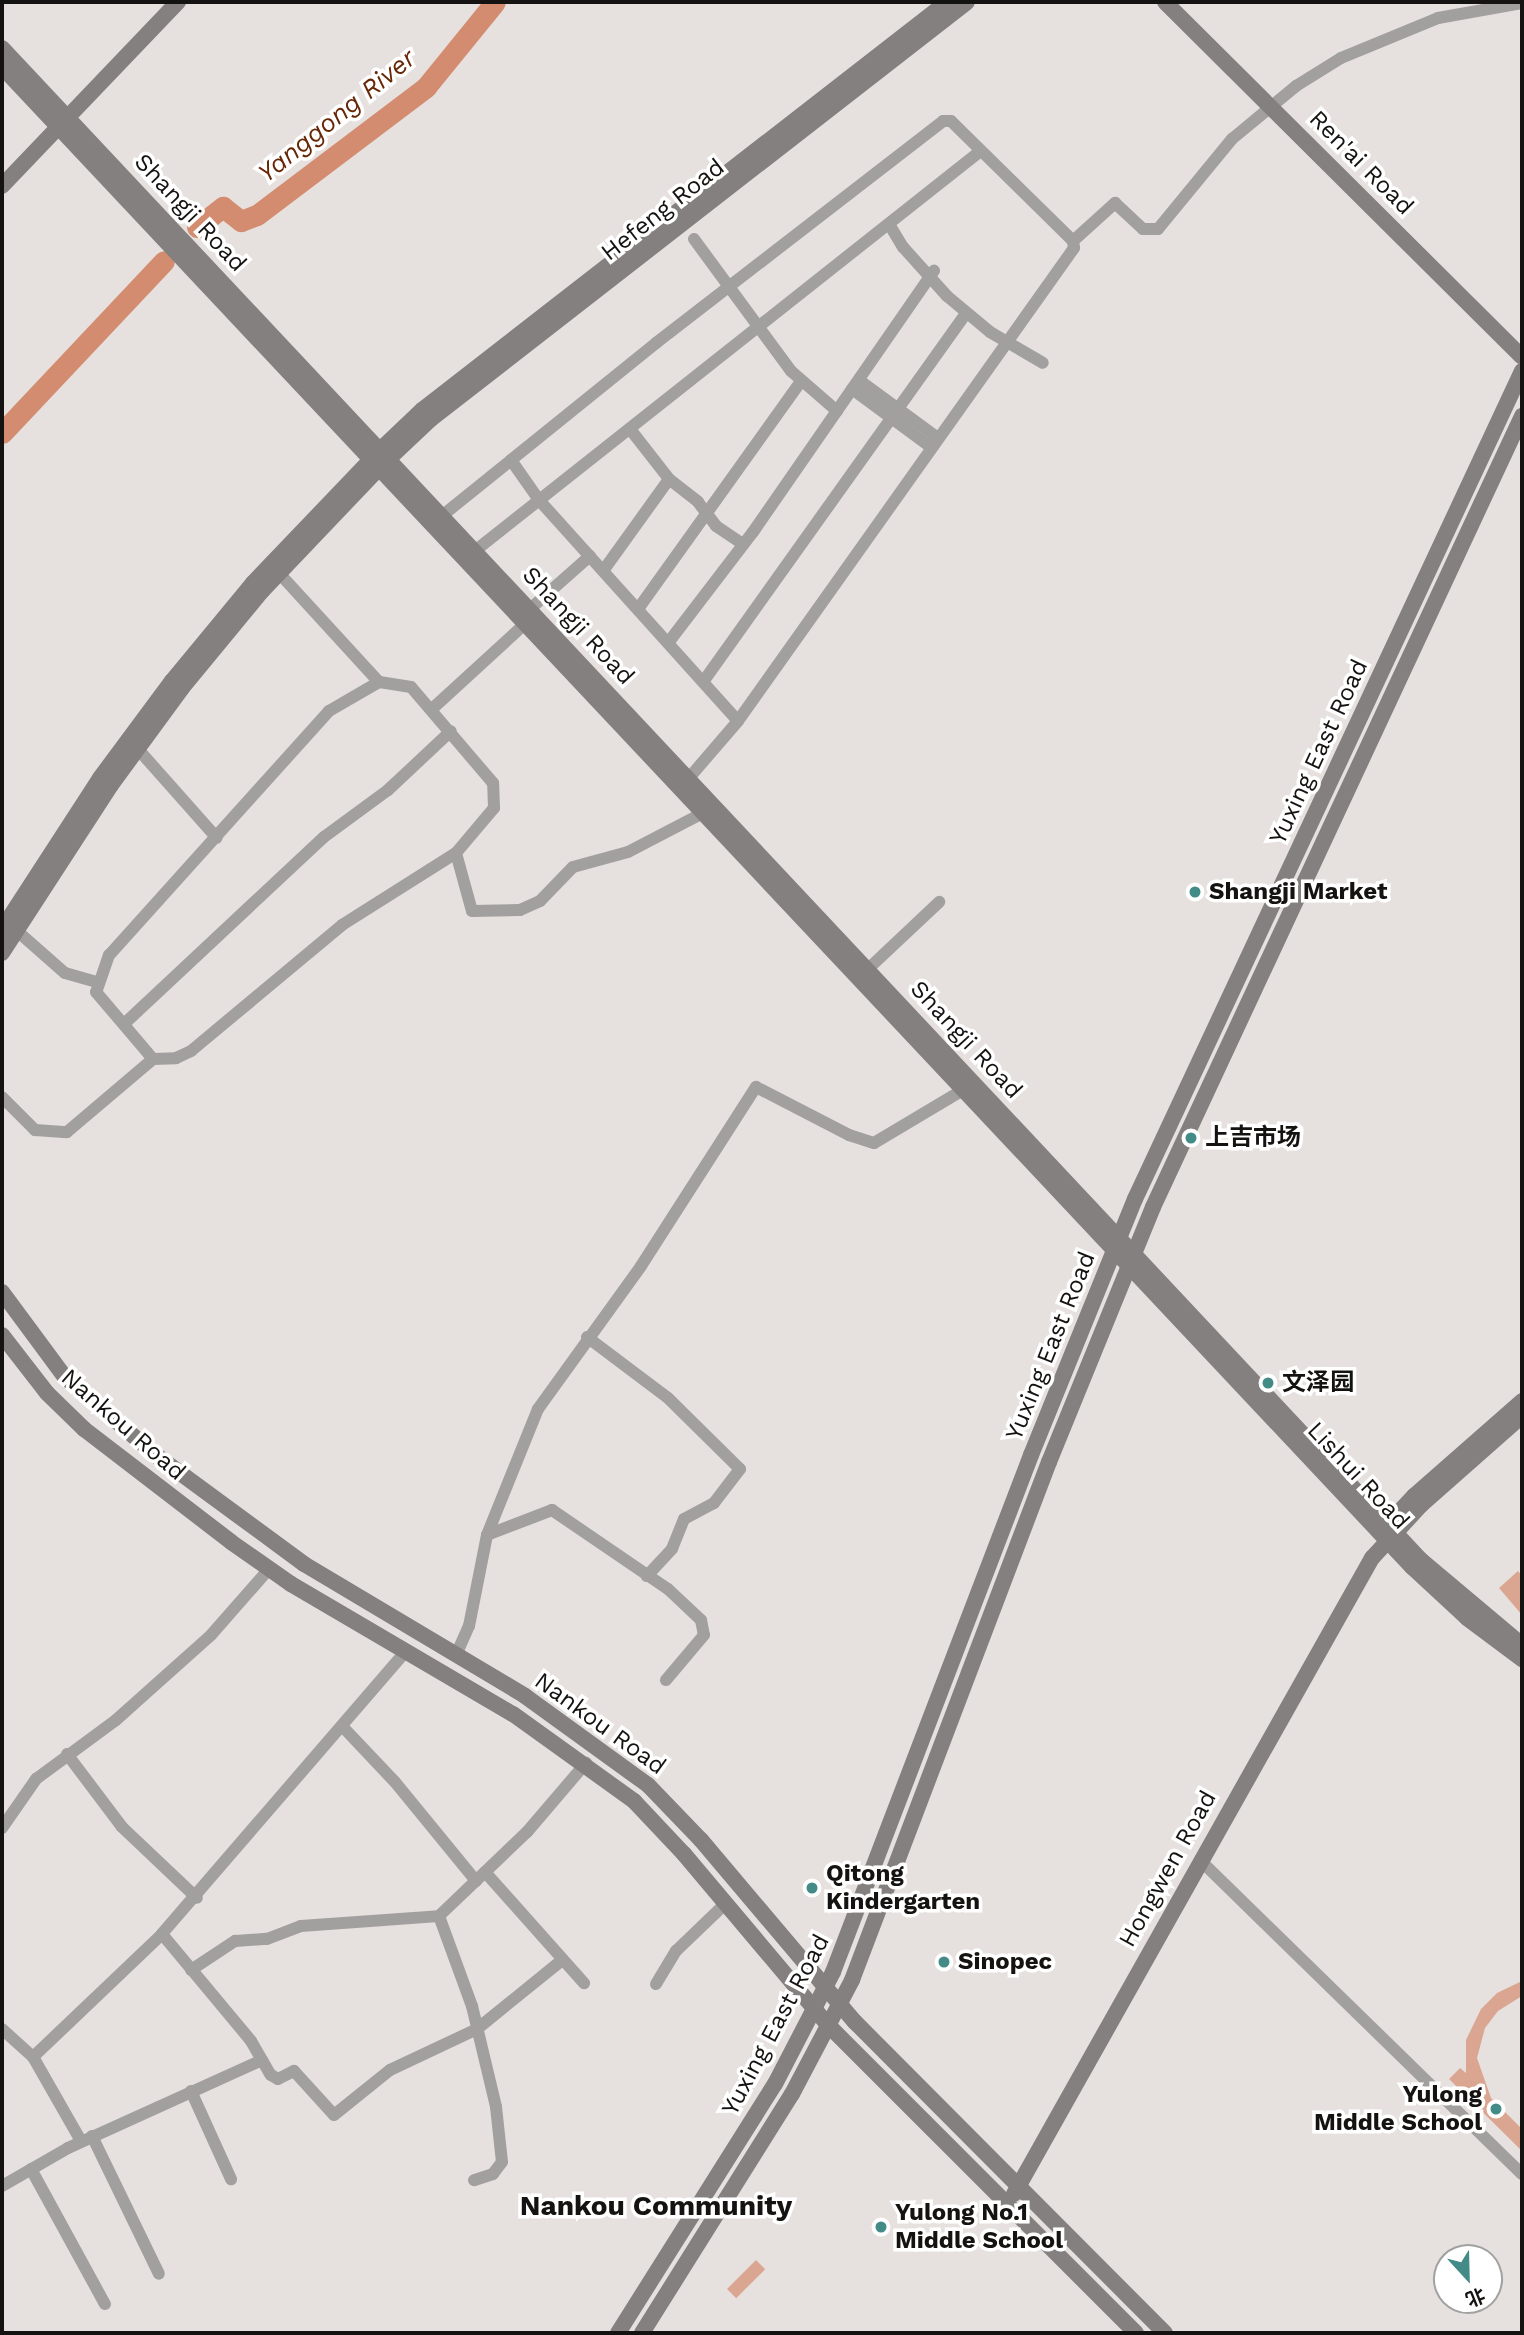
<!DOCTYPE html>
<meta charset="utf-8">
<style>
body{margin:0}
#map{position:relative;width:1524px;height:2335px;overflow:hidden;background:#e6e1de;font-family:"Work Sans","Noto Sans SC",sans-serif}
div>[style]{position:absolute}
.green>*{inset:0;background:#dba691;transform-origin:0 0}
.river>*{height:21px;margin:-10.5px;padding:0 10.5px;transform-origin:10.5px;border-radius:10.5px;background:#d38c6f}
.street>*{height:12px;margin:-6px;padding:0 6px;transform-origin:6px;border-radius:6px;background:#a2a09f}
.secondary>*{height:16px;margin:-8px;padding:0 8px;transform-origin:8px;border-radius:8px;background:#84807f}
.dots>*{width:19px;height:19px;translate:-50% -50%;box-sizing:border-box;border:4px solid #fff;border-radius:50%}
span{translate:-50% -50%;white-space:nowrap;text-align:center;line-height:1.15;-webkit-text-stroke:7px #fff;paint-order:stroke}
.street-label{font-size:24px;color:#151312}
.poi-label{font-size:24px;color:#151312;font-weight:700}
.left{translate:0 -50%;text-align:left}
.right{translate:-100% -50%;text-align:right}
.water-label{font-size:26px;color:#672706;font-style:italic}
.quarter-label{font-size:28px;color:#151312;font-weight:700}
.frame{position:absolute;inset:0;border:4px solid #151312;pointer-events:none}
.north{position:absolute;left:1433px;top:2244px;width:70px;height:70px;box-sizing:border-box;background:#fff;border:2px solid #a1a1a0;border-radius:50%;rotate:158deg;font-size:19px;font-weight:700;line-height:28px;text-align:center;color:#151312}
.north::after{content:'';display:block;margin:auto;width:24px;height:32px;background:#438b86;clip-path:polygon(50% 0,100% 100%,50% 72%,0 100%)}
</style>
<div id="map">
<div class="green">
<div style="clip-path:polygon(1518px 1571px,1522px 1576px,1522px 1615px,1499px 1588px)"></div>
<div style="clip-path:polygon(1522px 1981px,1522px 1996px,1498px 2011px,1485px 2028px,1477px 2058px,1491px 2098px,1522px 2129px,1522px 2151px,1449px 2079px,1460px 2068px,1466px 2073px,1466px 2040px,1481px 2009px,1497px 1993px)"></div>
<div style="left:756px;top:2260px;width:13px;height:41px;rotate:45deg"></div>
</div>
<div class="river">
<div style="left:197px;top:227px;width:33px;rotate:-38deg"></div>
<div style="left:223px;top:207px;width:23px;rotate:38deg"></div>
<div style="left:241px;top:221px;width:17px;rotate:-21deg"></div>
<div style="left:257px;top:215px;width:212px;rotate:-37.1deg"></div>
<div style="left:426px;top:87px;width:109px;rotate:-50.9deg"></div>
<div style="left:2px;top:433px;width:236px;rotate:-46.7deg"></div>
</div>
<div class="street">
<div style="left:889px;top:224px;width:27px;rotate:59deg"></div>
<div style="left:903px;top:247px;width:66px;rotate:48.1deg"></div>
<div style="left:947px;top:296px;width:56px;rotate:39.9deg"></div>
<div style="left:990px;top:332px;width:61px;rotate:30.3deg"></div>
<div style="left:694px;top:239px;width:164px;rotate:53.7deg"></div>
<div style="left:791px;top:371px;width:61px;rotate:41deg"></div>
<div style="left:1073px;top:241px;width:57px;rotate:-42.1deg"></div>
<div style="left:1115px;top:203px;width:38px;rotate:43deg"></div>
<div style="left:1143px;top:229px;width:15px"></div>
<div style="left:1158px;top:229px;width:117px;rotate:-50.6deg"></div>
<div style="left:1232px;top:139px;width:83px;rotate:-39.6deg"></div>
<div style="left:1296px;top:86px;width:53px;rotate:-31.9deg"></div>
<div style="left:1341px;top:58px;width:105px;rotate:-22.4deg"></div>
<div style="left:1438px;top:18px;width:85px;rotate:-10.1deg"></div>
<div style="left:859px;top:380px;width:98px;rotate:36.3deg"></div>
<div style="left:852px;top:389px;width:99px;rotate:36.4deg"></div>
<div style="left:630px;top:429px;width:63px;rotate:52deg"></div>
<div style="left:669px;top:479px;width:37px;rotate:38deg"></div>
<div style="left:698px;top:502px;width:30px;rotate:53deg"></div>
<div style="left:716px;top:526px;width:32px;rotate:34deg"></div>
<div style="left:511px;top:460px;width:49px;rotate:55deg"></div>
<div style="left:539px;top:500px;width:297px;rotate:48deg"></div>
<div style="left:443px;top:515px;width:274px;rotate:-38.9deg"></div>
<div style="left:656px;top:343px;width:363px;rotate:-37.7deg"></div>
<div style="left:943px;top:121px;width:8px"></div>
<div style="left:951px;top:121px;width:171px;rotate:44.5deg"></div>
<div style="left:1073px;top:241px;width:7px;rotate:82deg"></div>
<div style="left:1074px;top:248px;width:580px;rotate:125.39deg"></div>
<div style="left:738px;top:721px;width:75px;rotate:130.7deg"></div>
<div style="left:476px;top:550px;width:640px;rotate:-38.34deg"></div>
<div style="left:603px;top:571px;width:113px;rotate:-54.3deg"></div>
<div style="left:279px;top:573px;width:148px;rotate:47.5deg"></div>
<div style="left:530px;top:609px;width:80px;rotate:-41.5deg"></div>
<div style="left:638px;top:609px;width:280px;rotate:-54.4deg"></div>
<div style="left:668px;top:643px;width:140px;rotate:-52.6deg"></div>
<div style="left:753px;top:532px;width:318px;rotate:-55.3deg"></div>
<div style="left:703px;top:682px;width:453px;rotate:-54.5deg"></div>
<div style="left:432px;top:709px;width:127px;rotate:-42.5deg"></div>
<div style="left:137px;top:748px;width:120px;rotate:48.4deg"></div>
<div style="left:456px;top:853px;width:60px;rotate:74.6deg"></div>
<div style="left:472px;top:911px;width:48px;rotate:-1.2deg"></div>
<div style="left:520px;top:910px;width:22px;rotate:-24deg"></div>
<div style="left:540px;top:901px;width:47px;rotate:-45.9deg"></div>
<div style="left:573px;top:867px;width:57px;rotate:-15.3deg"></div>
<div style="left:628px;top:852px;width:85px;rotate:-27.5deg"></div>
<div style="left:16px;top:930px;width:65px;rotate:41.3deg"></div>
<div style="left:65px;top:973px;width:33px;rotate:16deg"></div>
<div style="left:868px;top:969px;width:98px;rotate:-43.3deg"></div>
<div style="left:124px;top:1024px;width:274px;rotate:-43.1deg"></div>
<div style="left:324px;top:837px;width:79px;rotate:-36.3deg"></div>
<div style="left:388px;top:790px;width:86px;rotate:-43.1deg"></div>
<div style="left:2px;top:1097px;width:47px;rotate:45deg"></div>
<div style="left:35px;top:1130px;width:32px;rotate:4deg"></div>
<div style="left:67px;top:1132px;width:113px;rotate:-40.3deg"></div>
<div style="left:153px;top:1059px;width:23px;rotate:-2deg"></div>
<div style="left:176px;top:1058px;width:17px;rotate:-25deg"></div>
<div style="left:191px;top:1051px;width:197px;rotate:-39.8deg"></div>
<div style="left:342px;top:925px;width:135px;rotate:-32.3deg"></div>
<div style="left:456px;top:853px;width:59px;rotate:-49.8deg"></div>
<div style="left:494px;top:808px;width:25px;rotate:-92deg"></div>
<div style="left:493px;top:783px;width:126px;rotate:-130.5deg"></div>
<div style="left:411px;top:687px;width:32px;rotate:-171deg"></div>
<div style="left:379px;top:682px;width:58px;rotate:149.9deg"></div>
<div style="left:329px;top:711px;width:329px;rotate:132deg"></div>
<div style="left:109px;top:955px;width:39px;rotate:109deg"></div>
<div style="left:96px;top:992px;width:88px;rotate:49.6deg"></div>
<div style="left:587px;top:1337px;width:101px;rotate:37deg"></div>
<div style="left:668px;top:1398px;width:101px;rotate:44.6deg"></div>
<div style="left:740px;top:1469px;width:43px;rotate:127.4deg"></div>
<div style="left:714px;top:1503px;width:34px;rotate:152deg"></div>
<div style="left:684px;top:1519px;width:32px;rotate:112deg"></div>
<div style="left:672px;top:1549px;width:37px;rotate:133deg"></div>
<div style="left:487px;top:1535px;width:70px;rotate:-21deg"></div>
<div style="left:552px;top:1510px;width:140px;rotate:34.3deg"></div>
<div style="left:668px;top:1589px;width:45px;rotate:43.2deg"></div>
<div style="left:701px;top:1620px;width:15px;rotate:79deg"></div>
<div style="left:704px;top:1635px;width:59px;rotate:130.2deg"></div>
<div style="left:406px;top:1651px;width:374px;rotate:130.8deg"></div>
<div style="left:162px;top:1934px;width:139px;rotate:50.2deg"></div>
<div style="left:251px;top:2041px;width:39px;rotate:60deg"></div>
<div style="left:271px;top:2075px;width:8px;rotate:30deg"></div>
<div style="left:278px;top:2079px;width:18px;rotate:-27deg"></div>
<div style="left:294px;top:2071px;width:59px;rotate:47.7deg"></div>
<div style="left:334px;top:2115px;width:72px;rotate:-38.8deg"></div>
<div style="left:390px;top:2070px;width:96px;rotate:-25.2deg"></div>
<div style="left:477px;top:2029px;width:108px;rotate:-39deg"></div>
<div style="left:456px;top:1655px;width:32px;rotate:-66deg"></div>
<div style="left:469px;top:1626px;width:93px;rotate:-78.8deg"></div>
<div style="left:487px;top:1535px;width:136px;rotate:-68deg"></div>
<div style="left:538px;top:1409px;width:176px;rotate:-54.2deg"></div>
<div style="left:641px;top:1266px;width:213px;rotate:-57.3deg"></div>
<div style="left:756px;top:1087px;width:105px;rotate:27.3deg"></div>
<div style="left:849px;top:1135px;width:26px;rotate:18deg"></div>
<div style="left:874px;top:1143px;width:104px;rotate:-30.8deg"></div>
<div style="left:342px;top:1726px;width:77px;rotate:46.6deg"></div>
<div style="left:395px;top:1782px;width:128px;rotate:50.7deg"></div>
<div style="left:67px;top:1754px;width:91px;rotate:53deg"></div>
<div style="left:122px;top:1827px;width:103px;rotate:43.4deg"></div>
<div style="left:2px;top:1828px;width:60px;rotate:-55.2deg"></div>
<div style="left:36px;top:1779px;width:99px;rotate:-36.4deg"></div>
<div style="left:116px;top:1720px;width:127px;rotate:-41.8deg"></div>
<div style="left:211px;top:1635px;width:88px;rotate:-48.7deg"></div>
<div style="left:1200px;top:1860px;width:450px;rotate:44.3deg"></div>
<div style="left:485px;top:1872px;width:149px;rotate:48.3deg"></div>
<div style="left:439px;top:1916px;width:122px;rotate:-43.7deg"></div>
<div style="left:527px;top:1832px;width:91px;rotate:-49.5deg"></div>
<div style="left:191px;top:1970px;width:53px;rotate:-33.4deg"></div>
<div style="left:235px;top:1941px;width:32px;rotate:-4deg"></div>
<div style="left:267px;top:1939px;width:36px;rotate:-21deg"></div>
<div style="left:301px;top:1926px;width:138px;rotate:-4.1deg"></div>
<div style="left:439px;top:1916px;width:96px;rotate:69.9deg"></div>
<div style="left:472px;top:2006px;width:104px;rotate:76.6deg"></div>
<div style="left:496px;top:2107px;width:55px;rotate:83.8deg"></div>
<div style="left:502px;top:2162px;width:15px;rotate:127deg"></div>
<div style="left:493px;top:2174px;width:20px;rotate:162deg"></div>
<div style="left:656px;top:1984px;width:39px;rotate:-59deg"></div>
<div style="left:676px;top:1951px;width:68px;rotate:-43.8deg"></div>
<div style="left:2px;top:2029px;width:42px;rotate:42.1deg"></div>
<div style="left:191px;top:2091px;width:97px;rotate:65.6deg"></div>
<div style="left:92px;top:2136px;width:153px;rotate:64.1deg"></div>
<div style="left:81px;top:2141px;width:97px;rotate:-119.7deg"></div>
<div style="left:33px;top:2057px;width:178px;rotate:-43.6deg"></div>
<div style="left:31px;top:2169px;width:154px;rotate:61.3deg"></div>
<div style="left:2px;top:2186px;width:76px;rotate:-29.9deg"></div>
<div style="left:68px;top:2148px;width:213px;rotate:-24.4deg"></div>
</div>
<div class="secondary">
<div style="left:1165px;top:2px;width:503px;rotate:44.84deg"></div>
<div style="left:2px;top:48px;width:2074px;rotate:46.82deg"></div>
<div style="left:1421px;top:1560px;width:132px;rotate:40.1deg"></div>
<div style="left:2px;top:67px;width:2059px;rotate:46.77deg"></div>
<div style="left:1412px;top:1567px;width:75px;rotate:42.8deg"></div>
<div style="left:1467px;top:1618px;width:69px;rotate:36.7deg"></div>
<div style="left:2px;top:186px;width:255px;rotate:-46.3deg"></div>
<div style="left:2px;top:929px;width:180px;rotate:-57deg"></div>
<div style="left:100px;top:778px;width:121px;rotate:-53.4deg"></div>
<div style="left:172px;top:681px;width:127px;rotate:-50.4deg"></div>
<div style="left:253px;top:583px;width:185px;rotate:-46.3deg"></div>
<div style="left:381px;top:449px;width:57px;rotate:-43.6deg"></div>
<div style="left:422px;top:410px;width:665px;rotate:-37.85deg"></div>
<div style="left:2px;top:953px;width:200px;rotate:-57deg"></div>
<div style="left:111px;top:785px;width:120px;rotate:-53.8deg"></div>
<div style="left:182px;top:688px;width:126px;rotate:-50.5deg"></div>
<div style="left:262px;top:591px;width:171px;rotate:-46.4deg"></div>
<div style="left:380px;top:467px;width:70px;rotate:-43.3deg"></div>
<div style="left:431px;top:419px;width:679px;rotate:-37.88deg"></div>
<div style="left:2px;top:1292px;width:106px;rotate:53.5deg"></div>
<div style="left:65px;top:1377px;width:116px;rotate:40.8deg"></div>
<div style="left:153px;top:1453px;width:187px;rotate:36.3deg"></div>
<div style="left:304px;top:1564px;width:257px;rotate:30.8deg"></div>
<div style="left:525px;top:1696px;width:152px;rotate:35.9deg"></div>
<div style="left:648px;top:1785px;width:76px;rotate:46.1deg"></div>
<div style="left:701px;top:1840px;width:238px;rotate:49.8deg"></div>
<div style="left:855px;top:2022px;width:439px;rotate:45.1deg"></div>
<div style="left:2px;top:1335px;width:73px;rotate:52.2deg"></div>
<div style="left:47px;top:1393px;width:52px;rotate:44.2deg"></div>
<div style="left:84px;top:1429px;width:185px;rotate:37.5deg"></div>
<div style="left:231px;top:1542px;width:73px;rotate:35deg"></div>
<div style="left:291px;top:1584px;width:257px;rotate:30.4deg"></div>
<div style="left:513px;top:1714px;width:149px;rotate:35.7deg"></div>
<div style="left:634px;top:1801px;width:73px;rotate:46.7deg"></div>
<div style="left:684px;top:1854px;width:225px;rotate:49.9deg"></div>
<div style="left:829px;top:2026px;width:434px;rotate:45deg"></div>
<div style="left:1382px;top:1530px;width:47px;rotate:-46.7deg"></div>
<div style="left:1414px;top:1496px;width:144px;rotate:-41.3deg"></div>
<div style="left:1014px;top:2194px;width:730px;rotate:-60.63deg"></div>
<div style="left:1372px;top:1558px;width:72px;rotate:-47.2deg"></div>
<div style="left:1421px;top:1505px;width:135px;rotate:-41.4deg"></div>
<div style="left:618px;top:2333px;width:294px;rotate:-57.8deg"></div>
<div style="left:775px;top:2084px;width:126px;rotate:-62.6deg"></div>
<div style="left:833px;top:1972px;width:554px;rotate:-69.04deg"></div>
<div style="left:1031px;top:1455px;width:276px;rotate:-67.9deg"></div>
<div style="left:1135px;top:1199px;width:914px;rotate:-64.95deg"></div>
<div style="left:642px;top:2333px;width:282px;rotate:-57.9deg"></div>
<div style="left:792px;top:2094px;width:129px;rotate:-62.2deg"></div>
<div style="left:852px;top:1980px;width:554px;rotate:-69.18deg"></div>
<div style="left:1049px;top:1462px;width:275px;rotate:-67.8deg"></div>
<div style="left:1153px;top:1207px;width:873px;rotate:-64.99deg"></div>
</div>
<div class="dots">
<div style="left:1195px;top:892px;background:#438b86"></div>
<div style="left:1191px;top:1138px;background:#438b86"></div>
<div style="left:1268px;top:1383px;background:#438b86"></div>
<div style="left:812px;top:1888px;background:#438b86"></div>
<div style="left:944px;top:1962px;background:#438b86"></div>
<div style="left:1496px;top:2109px;background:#438b86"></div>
<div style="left:881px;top:2227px;background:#438b86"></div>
</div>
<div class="street-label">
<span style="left:1361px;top:163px;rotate:45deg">Ren'ai Road</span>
<span style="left:663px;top:210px;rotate:-38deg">Hefeng Road</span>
<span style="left:190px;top:213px;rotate:47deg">Shangji Road</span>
<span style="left:578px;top:626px;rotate:47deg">Shangji Road</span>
<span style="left:1319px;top:752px;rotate:-65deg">Yuxing East Road</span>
<span style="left:966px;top:1040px;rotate:47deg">Shangji Road</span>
<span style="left:1051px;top:1346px;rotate:-68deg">Yuxing East Road</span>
<span style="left:123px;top:1425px;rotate:41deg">Nankou Road</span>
<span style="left:1358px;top:1476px;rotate:47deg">Lishui Road</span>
<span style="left:600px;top:1724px;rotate:36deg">Nankou Road</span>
<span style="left:1168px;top:1869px;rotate:-61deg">Hongwen Road</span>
<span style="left:776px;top:2025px;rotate:-62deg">Yuxing East Road</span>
</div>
<div class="poi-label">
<span class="left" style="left:1209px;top:892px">Shangji Market</span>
<span class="left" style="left:1205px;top:1138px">上吉市场</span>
<span class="left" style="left:1282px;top:1383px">文泽园</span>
<span class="left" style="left:826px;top:1888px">Qitong<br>Kindergarten</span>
<span class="left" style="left:958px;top:1962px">Sinopec</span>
<span class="right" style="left:1482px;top:2109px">Yulong<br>Middle School</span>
<span class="left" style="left:895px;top:2227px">Yulong No.1<br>Middle School</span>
</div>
<div class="water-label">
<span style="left:337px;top:116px;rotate:-39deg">Yanggong River</span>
</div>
<div class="quarter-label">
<span style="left:656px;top:2206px">Nankou Community</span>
</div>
<div class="frame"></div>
<div class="north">北</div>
</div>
